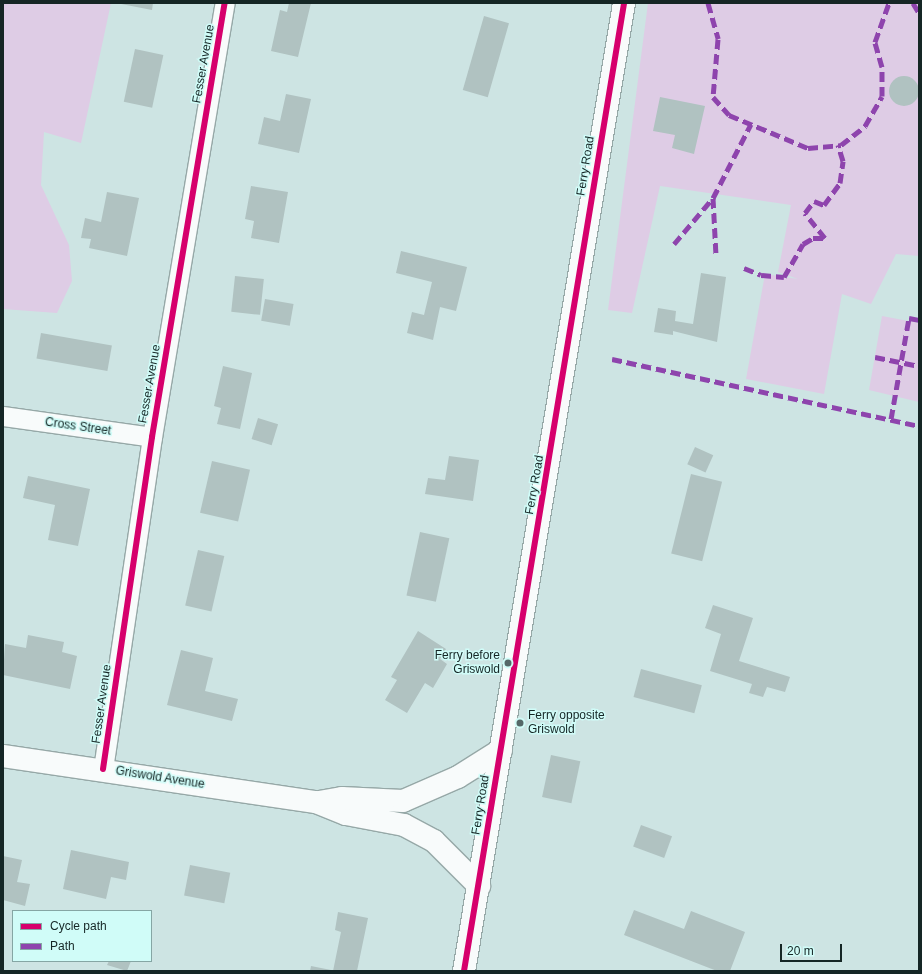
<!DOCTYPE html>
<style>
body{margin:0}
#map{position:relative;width:922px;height:974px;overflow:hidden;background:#cde4e3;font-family:Arial,sans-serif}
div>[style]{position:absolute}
.green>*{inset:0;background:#decce5}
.building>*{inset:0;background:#b0c2c1;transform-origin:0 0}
.round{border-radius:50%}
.roads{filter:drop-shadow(1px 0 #96a8a7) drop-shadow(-1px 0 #96a8a7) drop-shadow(0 1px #96a8a7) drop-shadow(0 -1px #96a8a7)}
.minor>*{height:19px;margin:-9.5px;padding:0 9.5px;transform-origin:9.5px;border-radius:9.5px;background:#f8fbfb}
.tertiary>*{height:22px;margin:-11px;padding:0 11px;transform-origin:11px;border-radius:11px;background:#f8fbfb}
.primary>*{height:22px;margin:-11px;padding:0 11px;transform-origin:11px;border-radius:11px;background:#f8fbfb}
.quiet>*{height:5px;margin-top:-2.5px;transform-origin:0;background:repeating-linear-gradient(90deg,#8e44ad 0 10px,transparent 0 15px)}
.cycleway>*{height:6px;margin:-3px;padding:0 3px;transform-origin:3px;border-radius:3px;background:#d6006c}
.dots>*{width:11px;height:11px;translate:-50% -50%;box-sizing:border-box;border:2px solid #d0fcf8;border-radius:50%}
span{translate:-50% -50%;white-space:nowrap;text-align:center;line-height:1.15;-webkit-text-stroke:3px #d0fcf8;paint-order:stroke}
.street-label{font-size:12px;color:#152625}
.poi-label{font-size:12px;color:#152625}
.right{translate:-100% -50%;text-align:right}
.left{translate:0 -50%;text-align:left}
.frame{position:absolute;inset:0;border:4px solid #152625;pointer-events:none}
.legend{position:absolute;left:12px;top:910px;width:140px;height:52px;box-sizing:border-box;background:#d0fcf8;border:1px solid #85a6a4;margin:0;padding:5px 7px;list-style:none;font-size:12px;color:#152625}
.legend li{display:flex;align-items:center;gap:8px;height:20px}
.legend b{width:20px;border:1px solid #85a6a4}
.scale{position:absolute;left:780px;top:944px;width:62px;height:18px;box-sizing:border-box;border:2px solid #152625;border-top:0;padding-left:5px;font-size:12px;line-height:14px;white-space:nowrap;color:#152625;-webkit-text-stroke:3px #d0fcf8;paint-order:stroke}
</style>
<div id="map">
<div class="green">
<div style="clip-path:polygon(3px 3px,111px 3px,81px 143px,44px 132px,41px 185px,69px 245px,72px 281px,57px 313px,3px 309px)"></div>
<div style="clip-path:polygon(648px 3px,919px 3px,919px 256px,896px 254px,871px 304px,842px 294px,824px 394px,746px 379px,765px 274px,798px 279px,778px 272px,791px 205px,660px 186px,632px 313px,608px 310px)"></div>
<div style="clip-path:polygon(882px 316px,919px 323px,919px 402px,869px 390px)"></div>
</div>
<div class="building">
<div style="clip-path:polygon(116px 3px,153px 3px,152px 10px)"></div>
<div style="clip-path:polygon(289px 3px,311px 3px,298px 57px,271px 51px,280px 10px,287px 12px)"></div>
<div style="left:484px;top:16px;width:26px;height:77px;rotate:16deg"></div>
<div style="left:135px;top:49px;width:29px;height:54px;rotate:12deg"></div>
<div class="round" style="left:889px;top:76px;width:30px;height:30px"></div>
<div style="clip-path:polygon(286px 94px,311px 99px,299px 153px,258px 144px,264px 117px,280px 121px)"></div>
<div style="clip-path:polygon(660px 97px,705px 106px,694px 154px,672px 148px,675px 135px,653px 131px)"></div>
<div style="clip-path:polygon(251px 186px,288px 192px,279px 243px,251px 238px,254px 221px,245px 219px)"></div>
<div style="clip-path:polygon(107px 192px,139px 198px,127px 256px,89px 248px,91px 239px,81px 238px,85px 218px,101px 222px)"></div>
<div style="clip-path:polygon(401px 251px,467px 267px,456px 311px,440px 307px,433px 340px,407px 333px,412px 312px,424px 315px,432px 282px,396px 273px)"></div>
<div style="clip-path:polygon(701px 273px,726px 277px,717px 342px,673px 331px,673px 335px,654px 332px,658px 308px,676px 311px,675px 321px,693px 324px)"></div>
<div style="left:235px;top:276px;width:29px;height:36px;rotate:6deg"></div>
<div style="left:265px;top:299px;width:29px;height:22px;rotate:10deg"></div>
<div style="left:41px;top:333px;width:72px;height:26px;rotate:10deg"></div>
<div style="clip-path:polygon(223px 366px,252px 373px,240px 429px,217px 424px,221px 408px,214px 406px)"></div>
<div style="left:258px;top:418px;width:21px;height:22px;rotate:17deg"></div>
<div style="left:695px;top:447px;width:20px;height:19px;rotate:24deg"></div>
<div style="clip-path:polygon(449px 456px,479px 460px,473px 501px,425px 494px,428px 478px,445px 480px)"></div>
<div style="left:212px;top:461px;width:39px;height:53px;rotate:13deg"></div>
<div style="left:691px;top:474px;width:32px;height:82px;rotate:14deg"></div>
<div style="clip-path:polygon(28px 476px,90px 489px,78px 546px,48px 540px,55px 505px,23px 498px)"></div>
<div style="left:420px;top:532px;width:30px;height:65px;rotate:12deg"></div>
<div style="left:198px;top:550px;width:27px;height:57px;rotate:13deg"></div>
<div style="clip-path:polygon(713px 605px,753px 618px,739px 661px,790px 677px,785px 692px,767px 687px,763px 697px,749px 693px,752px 684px,710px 671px,721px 634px,705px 628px)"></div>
<div style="clip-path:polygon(418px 631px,446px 649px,440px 659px,447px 664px,433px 688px,425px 683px,407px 713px,385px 700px,397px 680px,391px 677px)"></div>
<div style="clip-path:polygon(28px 635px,64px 642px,62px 652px,77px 656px,70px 689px,3px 675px,5px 644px,26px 648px)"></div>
<div style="clip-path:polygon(181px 650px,213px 658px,205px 691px,238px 699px,232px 721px,167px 705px)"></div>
<div style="left:641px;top:669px;width:63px;height:29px;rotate:15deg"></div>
<div style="left:551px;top:755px;width:30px;height:43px;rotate:12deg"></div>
<div style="left:641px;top:825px;width:33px;height:23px;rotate:20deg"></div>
<div style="clip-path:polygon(71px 850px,129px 862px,126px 880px,111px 877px,106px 899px,63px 889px)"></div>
<div style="clip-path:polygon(3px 856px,22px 860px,17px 882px,30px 884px,25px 906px,3px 900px)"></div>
<div style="left:190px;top:865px;width:41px;height:31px;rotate:11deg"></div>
<div style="clip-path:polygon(634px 910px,684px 929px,691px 911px,745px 932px,730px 971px,717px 971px,624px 935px)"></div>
<div style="clip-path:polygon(338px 912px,368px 918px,357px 971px,333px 971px,341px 932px,335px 930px)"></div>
<div style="clip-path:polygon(109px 961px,131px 961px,127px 971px,107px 965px)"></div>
<div style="clip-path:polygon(311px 966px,331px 970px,331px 971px,310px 971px)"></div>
</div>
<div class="roads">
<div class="minor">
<div style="left:3px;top:416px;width:150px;rotate:8deg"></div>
<div style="left:103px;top:769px;width:336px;rotate:-81.6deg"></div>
<div style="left:152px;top:437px;width:440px;rotate:-80.5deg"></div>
</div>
<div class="tertiary">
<div style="left:3px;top:756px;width:316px;rotate:8.4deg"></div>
<div style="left:316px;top:802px;width:32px;rotate:22deg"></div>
<div style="left:346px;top:814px;width:59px;rotate:10.7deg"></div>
<div style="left:404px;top:825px;width:34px;rotate:28deg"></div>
<div style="left:434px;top:841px;width:64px;rotate:45deg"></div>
<div style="left:319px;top:802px;width:23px;rotate:-10deg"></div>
<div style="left:342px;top:798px;width:61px;rotate:2.8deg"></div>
<div style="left:403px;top:801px;width:60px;rotate:-23.6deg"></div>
<div style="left:458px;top:777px;width:51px;rotate:-32.1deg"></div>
</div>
<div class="primary">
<div style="left:464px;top:971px;width:981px;rotate:-80.61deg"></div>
</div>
</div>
<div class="quiet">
<div style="left:708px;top:3px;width:37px;rotate:74deg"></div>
<div style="left:718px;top:39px;width:58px;rotate:94.9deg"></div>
<div style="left:713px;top:97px;width:24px;rotate:48deg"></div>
<div style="left:729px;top:115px;width:86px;rotate:22.7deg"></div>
<div style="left:808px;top:148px;width:33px;rotate:-5deg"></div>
<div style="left:841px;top:145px;width:31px;rotate:-38deg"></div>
<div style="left:865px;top:126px;width:34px;rotate:-60deg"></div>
<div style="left:882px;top:96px;width:29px;rotate:-90deg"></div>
<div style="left:882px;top:67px;width:26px;rotate:-106deg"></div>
<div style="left:875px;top:42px;width:41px;rotate:-70.3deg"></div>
<div style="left:913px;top:3px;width:12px;rotate:59deg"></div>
<div style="left:713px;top:198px;width:57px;rotate:87deg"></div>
<div style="left:674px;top:244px;width:60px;rotate:-49.7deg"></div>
<div style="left:713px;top:198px;width:83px;rotate:-62.8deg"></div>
<div style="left:744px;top:268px;width:18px;rotate:22deg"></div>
<div style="left:761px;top:275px;width:23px;rotate:5deg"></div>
<div style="left:784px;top:277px;width:38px;rotate:-60deg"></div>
<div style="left:803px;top:244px;width:12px;rotate:-31deg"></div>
<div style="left:813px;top:238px;width:12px"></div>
<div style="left:825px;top:238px;width:32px;rotate:-129deg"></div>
<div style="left:805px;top:213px;width:15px;rotate:-53deg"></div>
<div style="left:814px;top:201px;width:11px;rotate:22deg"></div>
<div style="left:824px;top:205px;width:27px;rotate:-54deg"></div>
<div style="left:840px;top:183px;width:22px;rotate:-82deg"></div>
<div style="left:843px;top:161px;width:17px;rotate:-107deg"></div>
<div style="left:875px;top:357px;width:45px;rotate:11.6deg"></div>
<div style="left:612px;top:359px;width:314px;rotate:12.3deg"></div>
<div style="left:891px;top:419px;width:103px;rotate:-79.9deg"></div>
<div style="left:909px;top:318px;width:10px;rotate:11deg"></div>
</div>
<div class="cycleway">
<div style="left:103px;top:769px;width:336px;rotate:-81.6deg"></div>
<div style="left:152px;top:437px;width:440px;rotate:-80.5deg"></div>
<div style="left:464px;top:971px;width:981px;rotate:-80.61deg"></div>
</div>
<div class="dots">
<div style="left:508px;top:663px;background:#556868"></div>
<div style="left:520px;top:723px;background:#556868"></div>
</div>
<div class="street-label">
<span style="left:204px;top:64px;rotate:-80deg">Fesser Avenue</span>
<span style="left:586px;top:166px;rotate:-81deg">Ferry Road</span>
<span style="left:150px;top:384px;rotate:-80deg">Fesser Avenue</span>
<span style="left:78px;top:427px;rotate:8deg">Cross Street</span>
<span style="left:535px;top:485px;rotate:-80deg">Ferry Road</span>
<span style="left:102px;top:704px;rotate:-82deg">Fesser Avenue</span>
<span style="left:160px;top:778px;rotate:9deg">Griswold Avenue</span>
<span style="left:481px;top:805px;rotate:-81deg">Ferry Road</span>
</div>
<div class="poi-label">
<span class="right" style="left:500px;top:663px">Ferry before<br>Griswold</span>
<span class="left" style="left:528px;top:723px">Ferry opposite<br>Griswold</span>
</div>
<div class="frame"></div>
<ul class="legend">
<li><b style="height:5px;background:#d6006c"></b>Cycle path</li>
<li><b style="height:5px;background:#8e44ad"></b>Path</li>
</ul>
<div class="scale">20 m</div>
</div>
